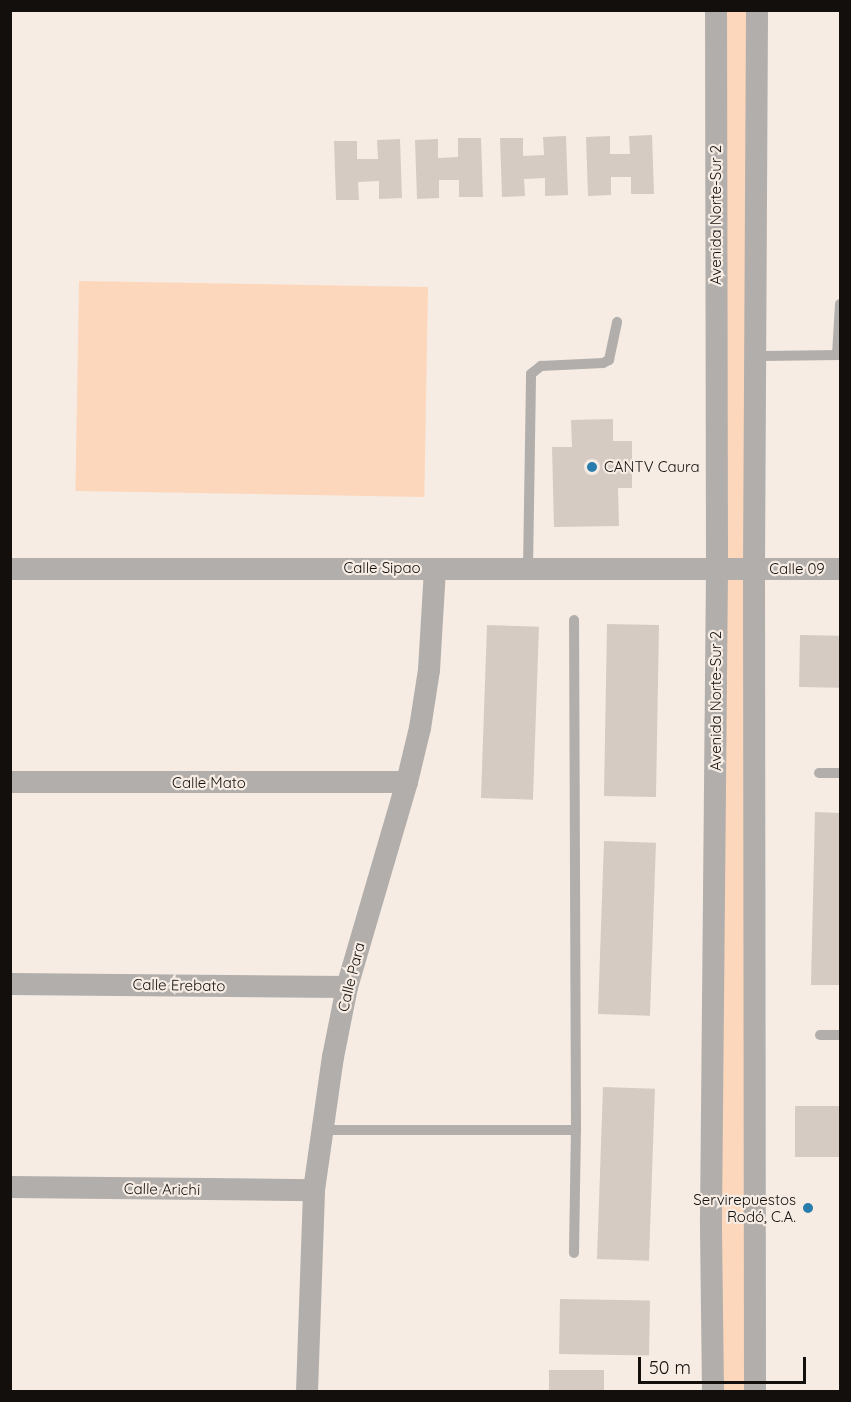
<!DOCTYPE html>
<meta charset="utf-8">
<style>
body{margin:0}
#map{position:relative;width:851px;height:1402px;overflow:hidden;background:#f6ece4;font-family:Quicksand,sans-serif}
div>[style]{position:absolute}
.green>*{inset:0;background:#fdd7bb;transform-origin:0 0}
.building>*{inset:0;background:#d5cbc3;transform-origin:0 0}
.service>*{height:10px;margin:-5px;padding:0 5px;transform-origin:5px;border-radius:5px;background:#b2aeab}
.minor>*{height:22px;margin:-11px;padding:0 11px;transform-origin:11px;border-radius:11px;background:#b2aeab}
.dots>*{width:16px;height:16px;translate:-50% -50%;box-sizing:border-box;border:3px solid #f6ece4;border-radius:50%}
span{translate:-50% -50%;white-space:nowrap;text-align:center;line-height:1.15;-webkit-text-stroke:4.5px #f6ece4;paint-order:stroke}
.street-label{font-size:15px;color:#120f0d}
.poi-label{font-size:15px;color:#120f0d}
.left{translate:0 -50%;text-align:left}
.right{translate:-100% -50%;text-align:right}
.frame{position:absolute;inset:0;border:12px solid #120f0d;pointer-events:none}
.scale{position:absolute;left:638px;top:1357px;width:168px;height:27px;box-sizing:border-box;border:3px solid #120f0d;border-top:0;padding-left:8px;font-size:18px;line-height:21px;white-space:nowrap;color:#120f0d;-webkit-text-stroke:4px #f6ece4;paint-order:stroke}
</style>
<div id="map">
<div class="green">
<div style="left:757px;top:10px;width:1381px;height:41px;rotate:90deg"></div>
<div style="left:428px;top:287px;width:210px;height:349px;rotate:91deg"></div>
</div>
<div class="building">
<div style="clip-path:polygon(652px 135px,654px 194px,631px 194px,631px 177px,611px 177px,611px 195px,588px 196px,586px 137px,610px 136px,610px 154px,630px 154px,629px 136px)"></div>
<div style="clip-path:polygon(566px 136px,568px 195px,545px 196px,545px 178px,524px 179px,525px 196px,502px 197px,500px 138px,523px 138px,523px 156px,544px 155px,543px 137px)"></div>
<div style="clip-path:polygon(458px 138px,481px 138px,483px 197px,459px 197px,459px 180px,439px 180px,439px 198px,417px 199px,415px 140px,438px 139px,438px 158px,458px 157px)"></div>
<div style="clip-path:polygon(400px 139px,402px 198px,379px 199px,379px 181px,358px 182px,359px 200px,336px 200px,334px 141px,357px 141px,357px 159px,378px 159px,377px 140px)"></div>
<div style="clip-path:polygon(613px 419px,613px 441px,632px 441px,632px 488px,618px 488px,619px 526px,554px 527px,552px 447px,572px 447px,571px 420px)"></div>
<div style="left:607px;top:624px;width:52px;height:172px;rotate:1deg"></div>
<div style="left:487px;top:625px;width:52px;height:173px;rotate:2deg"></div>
<div style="left:800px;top:635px;width:40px;height:52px;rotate:1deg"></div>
<div style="clip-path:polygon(815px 812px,840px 813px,840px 985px,811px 985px)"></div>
<div style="left:604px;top:841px;width:52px;height:173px;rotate:2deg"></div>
<div style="left:603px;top:1087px;width:52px;height:172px;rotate:2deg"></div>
<div style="left:795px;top:1106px;width:45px;height:51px"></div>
<div style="left:560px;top:1299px;width:90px;height:55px;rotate:1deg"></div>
<div style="left:549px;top:1370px;width:55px;height:22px"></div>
</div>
<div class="service">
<div style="left:837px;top:355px;width:51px;rotate:-86.6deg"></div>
<div style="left:755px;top:356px;width:85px;rotate:-0.7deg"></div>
<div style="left:528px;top:569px;width:195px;rotate:-89.1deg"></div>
<div style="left:531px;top:374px;width:13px;rotate:-39deg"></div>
<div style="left:541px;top:366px;width:62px;rotate:-2.8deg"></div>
<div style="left:603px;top:363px;width:7px;rotate:-27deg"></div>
<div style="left:609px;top:360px;width:39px;rotate:-78deg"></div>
<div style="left:819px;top:773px;width:21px"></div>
<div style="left:820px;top:1035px;width:20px"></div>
<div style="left:322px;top:1130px;width:254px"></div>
<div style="left:574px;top:1253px;width:123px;rotate:-89.1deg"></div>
<div style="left:576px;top:1130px;width:510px;rotate:-90.22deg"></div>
</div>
<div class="minor">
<div style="left:10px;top:569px;width:830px"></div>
<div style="left:10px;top:782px;width:397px"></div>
<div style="left:10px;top:984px;width:337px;rotate:0.5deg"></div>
<div style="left:10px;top:1187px;width:304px;rotate:0.6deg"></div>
<div style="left:307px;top:1392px;width:202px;rotate:-88deg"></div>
<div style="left:314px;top:1190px;width:134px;rotate:-81.9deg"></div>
<div style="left:333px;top:1057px;width:71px;rotate:-78.7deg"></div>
<div style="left:347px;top:987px;width:214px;rotate:-73.7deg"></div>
<div style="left:407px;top:782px;width:56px;rotate:-76.5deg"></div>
<div style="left:420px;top:728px;width:59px;rotate:-81.2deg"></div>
<div style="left:429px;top:670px;width:101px;rotate:-86.6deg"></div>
<div style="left:713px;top:1392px;width:173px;rotate:-90.7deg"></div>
<div style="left:711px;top:1219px;width:650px;rotate:-89.47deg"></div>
<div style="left:717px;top:569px;width:559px;rotate:-90.1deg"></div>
<div style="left:755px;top:1392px;width:823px;rotate:-90.07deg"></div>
<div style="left:754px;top:569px;width:559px;rotate:-89.69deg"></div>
</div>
<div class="dots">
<div style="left:592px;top:467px;background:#297dad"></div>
<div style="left:808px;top:1208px;background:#297dad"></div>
</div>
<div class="street-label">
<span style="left:716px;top:215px;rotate:-90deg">Avenida Norte-Sur 2</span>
<span style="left:382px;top:568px">Calle Sipao</span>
<span style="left:797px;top:569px">Calle 09</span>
<span style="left:716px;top:701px;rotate:-90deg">Avenida Norte-Sur 2</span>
<span style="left:209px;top:783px">Calle Mato</span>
<span style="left:351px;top:977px;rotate:-76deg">Calle Para</span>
<span style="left:179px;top:985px;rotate:1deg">Calle Erebato</span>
<span style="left:162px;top:1189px;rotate:1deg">Calle Arichi</span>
</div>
<div class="poi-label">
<span class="left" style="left:604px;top:467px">CANTV Caura</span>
<span class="right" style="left:796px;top:1208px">Servirepuestos<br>Rodó, C.A.</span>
</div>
<div class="frame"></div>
<div class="scale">50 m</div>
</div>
